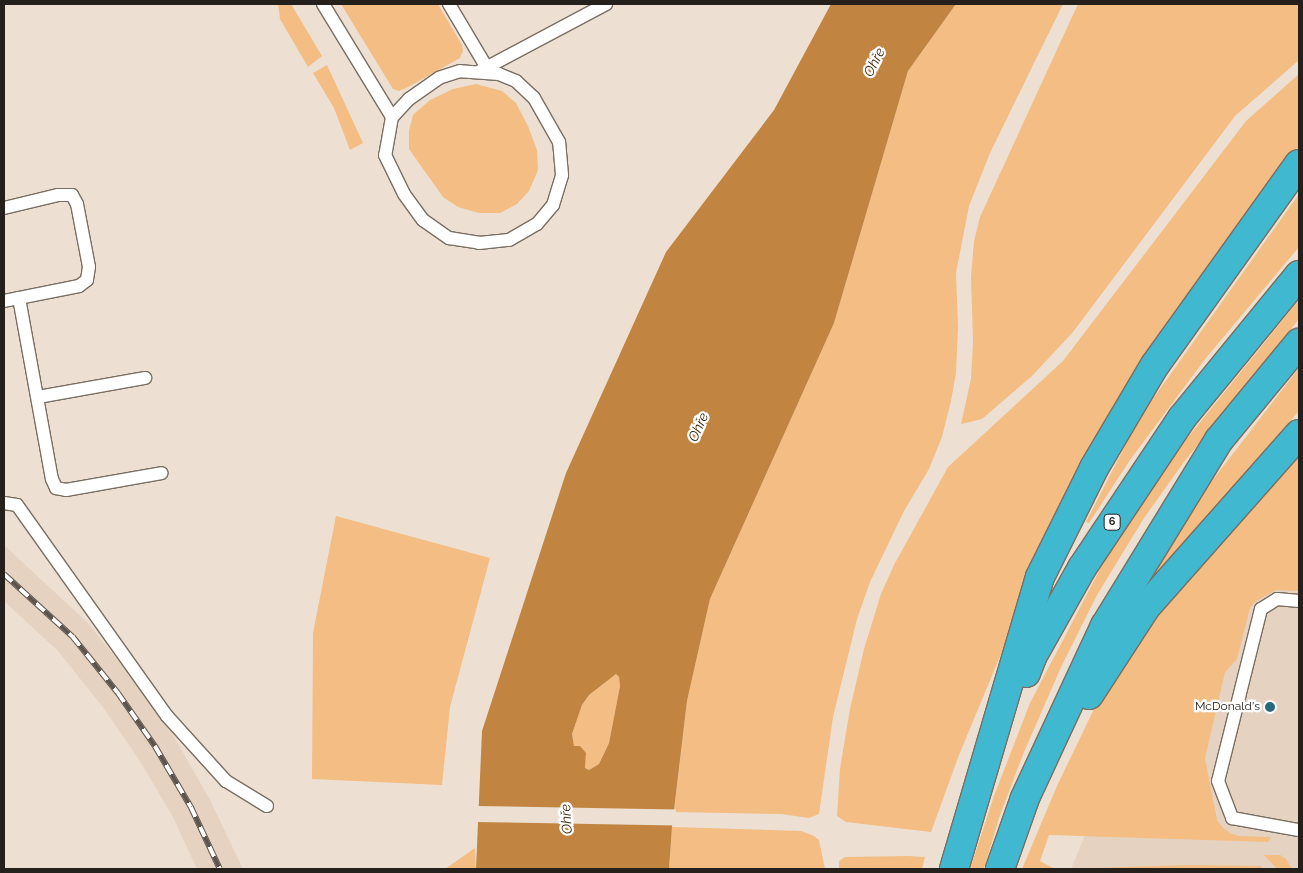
<!DOCTYPE html>
<meta charset="utf-8">
<style>
body{margin:0}
#map{position:relative;width:1303px;height:873px;overflow:hidden;background:#ede0d2;font-family:Raleway,sans-serif}
div>[style]{position:absolute}
.built>*{inset:0;background:#e5d2c0}
.green>*{inset:0;background:#f3bd83}
.water>*{inset:0;background:#c18541}
.pier>*{inset:0;background:#ede0d2;transform-origin:0 0}
.roads{filter:drop-shadow(1px 0 #796e62) drop-shadow(-1px 0 #796e62) drop-shadow(0 1px #796e62) drop-shadow(0 -1px #796e62)}
.service>*{height:12px;margin:-6px;padding:0 6px;transform-origin:6px;border-radius:6px;background:#fff}
.trunk>*{height:28px;margin:-14px;padding:0 14px;transform-origin:14px;border-radius:14px;background:#40b8d0}
.rail>*{height:5.5px;margin-top:-2.75px;transform-origin:0;background:repeating-linear-gradient(90deg,#fff 0 11px,#5c544d 0 22px);box-sizing:border-box;border-block:1px solid #5c544d}
.dots>*{width:14px;height:14px;translate:-50% -50%;box-sizing:border-box;border:2px solid #fff;border-radius:50%}
span{translate:-50% -50%;white-space:nowrap;text-align:center;line-height:1.15;-webkit-text-stroke:4.5px #fff;paint-order:stroke}
.shield-label span{padding:1px 4px;background:#fff;border:1px solid;border-radius:4px;-webkit-text-stroke-width:0}
.shield-label{font-size:11px;color:#25201b;font-weight:700}
.poi-label{font-size:12px;color:#25201b}
.right{translate:-100% -50%;text-align:right}
.water-label{font-size:14px;color:#402708;font-style:italic}
.frame{position:absolute;inset:0;border:5px solid #25201b;pointer-events:none}
</style>
<div id="map">
<div class="built">
<div style="clip-path:polygon(1299px 539px,1299px 869px,1071px 869px,1089px 825px)"></div>
<div style="clip-path:polygon(4px 545px,88px 623px,134px 681px,173px 735px,209px 798px,243px 869px,197px 869px,173px 817px,138px 758px,102px 706px,58px 651px,4px 601px)"></div>
</div>
<div class="green">
<div style="clip-path:polygon(278px 4px,291px 4px,322px 56px,308px 67px,280px 19px)"></div>
<div style="clip-path:polygon(341px 4px,438px 4px,462px 45px,463px 51px,460px 58px,408px 87px,399px 91px,393px 89px)"></div>
<div style="clip-path:polygon(956px 4px,1063px 4px,990px 153px,969px 206px,956px 273px,958px 327px,956px 373px,951px 401px,942px 437px,929px 469px,904px 511px,870px 582px,857px 619px,833px 717px,819px 814px,809px 818px,781px 814px,674px 812px,687px 701px,710px 599px,834px 323px,908px 71px)"></div>
<div style="clip-path:polygon(1078px 4px,1299px 4px,1299px 60px,1235px 116px,1073px 332px,1033px 375px,982px 419px,961px 424px,971px 379px,973px 342px,971px 277px,974px 241px,980px 217px)"></div>
<div style="clip-path:polygon(327px 65px,363px 143px,350px 150px,334px 108px,313px 73px)"></div>
<div style="clip-path:polygon(1299px 74px,1299px 146px,1282px 170px,1035px 572px,959px 755px,931px 832px,846px 822px,837px 816px,840px 769px,850px 709px,864px 649px,881px 594px,894px 565px,948px 467px,1063px 361px,1246px 121px)"></div>
<div style="clip-path:polygon(476px 84px,502px 91px,516px 103px,528px 126px,537px 150px,538px 170px,529px 191px,517px 204px,500px 213px,479px 213px,458px 207px,443px 197px,409px 149px,409px 131px,413px 115px,430px 100px,453px 89px)"></div>
<div style="clip-path:polygon(1299px 194px,1299px 247px,1206px 358px,1130px 460px,1089px 523px,1086px 522px,1140px 417px)"></div>
<div style="clip-path:polygon(1299px 300px,1299px 319px,1184px 462px,1144px 518px,1097px 595px,1062px 665px,1024px 752px,999px 818px,984px 869px,970px 869px,994px 796px,1030px 703px,1107px 556px,1172px 457px)"></div>
<div style="clip-path:polygon(1299px 368px,1299px 411px,1155px 576px,1148px 577px,1191px 508px)"></div>
<div style="clip-path:polygon(1299px 454px,1299px 591px,1276px 590px,1256px 601px,1250px 608px,1237px 659px,1225px 672px,1205px 758px,1217px 820px,1223px 828px,1232px 834px,1239px 836px,1271px 837px,1268px 842px,1049px 835px,1040px 861px,1053px 868px,1065px 869px,1187px 865px,1261px 866px,1263px 869px,1022px 869px,1057px 786px,1095px 707px,1145px 629px)"></div>
<div style="clip-path:polygon(336px 516px,490px 558px,450px 707px,442px 785px,312px 779px,313px 633px)"></div>
<div style="clip-path:polygon(616px 674px,619px 677px,620px 686px,609px 743px,599px 764px,589px 770px,585px 768px,586px 753px,574px 746px,572px 734px,582px 705px,589px 695px)"></div>
<div style="clip-path:polygon(672px 827px,801px 831px,814px 836px,819px 840px,825px 869px,669px 869px)"></div>
<div style="clip-path:polygon(475px 848px,476px 869px,445px 869px)"></div>
<div style="clip-path:polygon(1264px 855px,1280px 855px,1286px 859px,1292px 869px,1277px 869px)"></div>
<div style="clip-path:polygon(845px 857px,908px 856px,925px 857px,922px 869px,839px 869px,839px 861px)"></div>
</div>
<div class="water">
<div style="clip-path:polygon(evenodd,831px 4px,956px 4px,908px 71px,834px 323px,710px 599px,687px 701px,672px 827px,669px 869px,476px 869px,482px 731px,566px 473px,666px 252px,774px 110px,831px 4px,616px 674px,619px 677px,620px 686px,609px 743px,599px 764px,589px 770px,585px 768px,586px 753px,580px 746px,574px 746px,572px 734px,582px 705px,589px 695px,616px 674px)"></div>
</div>
<div class="pier">
<div style="left:475px;top:806px;width:201px;height:16px;rotate:1deg"></div>
</div>
<div class="roads">
<div class="service">
<div style="left:323px;top:4px;width:132px;rotate:58.6deg"></div>
<div style="left:392px;top:117px;width:39px;rotate:100deg"></div>
<div style="left:385px;top:155px;width:43px;rotate:64deg"></div>
<div style="left:404px;top:194px;width:32px;rotate:54deg"></div>
<div style="left:423px;top:220px;width:32px;rotate:35deg"></div>
<div style="left:449px;top:238px;width:30px;rotate:9deg"></div>
<div style="left:479px;top:243px;width:30px;rotate:-6deg"></div>
<div style="left:509px;top:240px;width:32px;rotate:-30deg"></div>
<div style="left:537px;top:224px;width:25px;rotate:-50deg"></div>
<div style="left:553px;top:205px;width:31px;rotate:-73deg"></div>
<div style="left:562px;top:175px;width:33px;rotate:-95deg"></div>
<div style="left:559px;top:142px;width:51px;rotate:-119.6deg"></div>
<div style="left:534px;top:98px;width:25px;rotate:-137deg"></div>
<div style="left:516px;top:81px;width:18px;rotate:-158deg"></div>
<div style="left:499px;top:74px;width:39px;rotate:-176deg"></div>
<div style="left:460px;top:71px;width:22px;rotate:162deg"></div>
<div style="left:439px;top:78px;width:37px;rotate:145deg"></div>
<div style="left:409px;top:99px;width:25px;rotate:133deg"></div>
<div style="left:449px;top:4px;width:74px;rotate:59.3deg"></div>
<div style="left:480px;top:71px;width:143px;rotate:-28deg"></div>
<div style="left:4px;top:208px;width:56px;rotate:-13.5deg"></div>
<div style="left:58px;top:195px;width:14px"></div>
<div style="left:72px;top:195px;width:10px;rotate:61deg"></div>
<div style="left:77px;top:204px;width:64px;rotate:79.2deg"></div>
<div style="left:89px;top:267px;width:13px;rotate:99deg"></div>
<div style="left:87px;top:280px;width:10px;rotate:143deg"></div>
<div style="left:79px;top:286px;width:76px;rotate:168.7deg"></div>
<div style="left:19px;top:298px;width:184px;rotate:79.7deg"></div>
<div style="left:52px;top:479px;width:10px;rotate:66deg"></div>
<div style="left:56px;top:488px;width:10px;rotate:11deg"></div>
<div style="left:66px;top:490px;width:97px;rotate:-10deg"></div>
<div style="left:38px;top:397px;width:109px;rotate:-10.1deg"></div>
<div style="left:4px;top:503px;width:13px;rotate:9deg"></div>
<div style="left:17px;top:505px;width:259px;rotate:54.6deg"></div>
<div style="left:167px;top:716px;width:88px;rotate:47.8deg"></div>
<div style="left:226px;top:781px;width:48px;rotate:31.4deg"></div>
<div style="left:1299px;top:601px;width:22px;rotate:-175deg"></div>
<div style="left:1277px;top:599px;width:19px;rotate:148deg"></div>
<div style="left:1261px;top:609px;width:177px;rotate:104deg"></div>
<div style="left:1218px;top:781px;width:40px;rotate:69deg"></div>
<div style="left:1232px;top:818px;width:68px;rotate:10.2deg"></div>
</div>
<div class="trunk">
<div style="left:1026px;top:673px;width:17px;rotate:-69deg"></div>
<div style="left:1032px;top:657px;width:102px;rotate:-60.7deg"></div>
<div style="left:1082px;top:568px;width:180px;rotate:-56.3deg"></div>
<div style="left:1182px;top:418px;width:185px;rotate:-50.7deg"></div>
<div style="left:1089px;top:695px;width:105px;rotate:-57.1deg"></div>
<div style="left:1146px;top:607px;width:231px;rotate:-48.5deg"></div>
<div style="left:954px;top:869px;width:304px;rotate:-73.6deg"></div>
<div style="left:1040px;top:577px;width:122px;rotate:-63.6deg"></div>
<div style="left:1094px;top:468px;width:120px;rotate:-59.4deg"></div>
<div style="left:1155px;top:365px;width:247px;rotate:-54.4deg"></div>
<div style="left:1000px;top:869px;width:75px;rotate:-70.6deg"></div>
<div style="left:1025px;top:798px;width:190px;rotate:-65.1deg"></div>
<div style="left:1105px;top:626px;width:218px;rotate:-58.5deg"></div>
<div style="left:1219px;top:440px;width:126px;rotate:-50.5deg"></div>
</div>
</div>
<div class="rail">
<div style="left:4px;top:574px;width:93px;rotate:42.4deg"></div>
<div style="left:73px;top:637px;width:72px;rotate:51.2deg"></div>
<div style="left:118px;top:693px;width:65px;rotate:55.1deg"></div>
<div style="left:155px;top:746px;width:71px;rotate:59.5deg"></div>
<div style="left:191px;top:807px;width:68px;rotate:64.9deg"></div>
</div>
<div class="dots">
<div style="left:1270px;top:707px;background:#266a7b"></div>
</div>
<div class="shield-label">
<span style="left:1112px;top:522px">6</span>
</div>
<div class="poi-label">
<span class="right" style="left:1260px;top:707px">McDonald's</span>
</div>
<div class="water-label">
<span style="left:874px;top:62px;rotate:-64deg">Ohře</span>
<span style="left:698px;top:427px;rotate:-66deg">Ohře</span>
<span style="left:566px;top:819px;rotate:-94deg">Ohře</span>
</div>
<div class="frame"></div>
</div>
